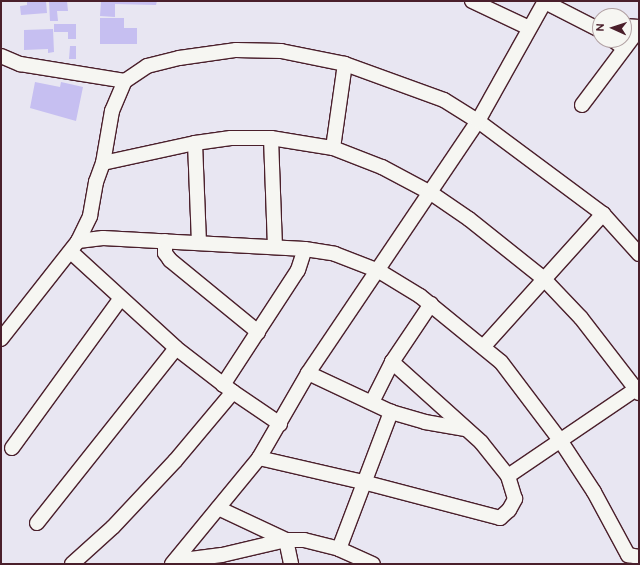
<!DOCTYPE html>
<style>
body{margin:0}
#map{position:relative;width:640px;height:565px;overflow:hidden;background:#e8e6f2;font-family:"Balsamiq Sans",sans-serif}
div>[style]{position:absolute}
.building>*{inset:0;background:#c6bff1}
.roads{filter:drop-shadow(1px 0 #4a1f2b) drop-shadow(-1px 0 #4a1f2b) drop-shadow(0 1px #4a1f2b) drop-shadow(0 -1px #4a1f2b)}
.minor>*{height:14px;margin:-7px;padding:0 7px;transform-origin:7px;border-radius:7px;background:#f6f6f2}
span{translate:-50% -50%;white-space:nowrap;text-align:center;line-height:1.15;-webkit-text-stroke:3.5px #f6f6f2;paint-order:stroke}
.frame{position:absolute;inset:0;border:2px solid #4a1f2b;pointer-events:none}
.north{position:absolute;left:592px;top:8px;width:40px;height:40px;box-sizing:border-box;background:#f6f6f2;border:1px solid #b1a0a2;border-radius:50%;rotate:273deg;font-size:11px;font-weight:700;line-height:16px;text-align:center;color:#4a1f2b}
.north::after{content:'';display:block;margin:auto;width:14px;height:18px;background:#4a1f2b;clip-path:polygon(50% 0,100% 100%,50% 72%,0 100%)}
</style>
<div id="map">
<div class="building">
<div style="clip-path:polygon(27px 1px,46px 1px,47px 13px,21px 15px,20px 6px,27px 5px)"></div>
<div style="clip-path:polygon(49px 1px,67px 1px,68px 11px,57px 11px,58px 21px,50px 21px)"></div>
<div style="clip-path:polygon(101px 1px,157px 1px,156px 5px,115px 4px,115px 17px,100px 16px)"></div>
<div style="clip-path:polygon(100px 18px,124px 18px,124px 28px,137px 28px,137px 44px,100px 44px)"></div>
<div style="clip-path:polygon(54px 24px,76px 24px,76px 39px,68px 39px,68px 32px,54px 32px)"></div>
<div style="clip-path:polygon(53px 29px,54px 52px,48px 53px,48px 49px,24px 50px,24px 30px)"></div>
<div style="clip-path:polygon(70px 46px,76px 46px,76px 59px,69px 59px)"></div>
<div style="clip-path:polygon(35px 82px,60px 87px,61px 82px,83px 87px,76px 121px,30px 108px)"></div>
</div>
<div class="roads">
<div class="minor">
<div style="left:472px;top:1px;width:63px;rotate:25.3deg"></div>
<div style="left:545px;top:2px;width:62px;rotate:27deg"></div>
<div style="left:624px;top:26px;width:15px;rotate:4deg"></div>
<div style="left:613px;top:40px;width:14px;rotate:36deg"></div>
<div style="left:1px;top:56px;width:21px;rotate:23deg"></div>
<div style="left:20px;top:64px;width:106px;rotate:9.2deg"></div>
<div style="left:582px;top:105px;width:95px;rotate:-53.1deg"></div>
<div style="left:271px;top:138px;width:108px;rotate:87.9deg"></div>
<div style="left:195px;top:143px;width:100px;rotate:87.7deg"></div>
<div style="left:333px;top:148px;width:85px;rotate:-81.9deg"></div>
<div style="left:103px;top:163px;width:94px;rotate:-12.3deg"></div>
<div style="left:195px;top:143px;width:36px;rotate:-8deg"></div>
<div style="left:231px;top:138px;width:40px"></div>
<div style="left:271px;top:138px;width:63px;rotate:9.2deg"></div>
<div style="left:333px;top:148px;width:53px;rotate:21.2deg"></div>
<div style="left:382px;top:167px;width:55px;rotate:28deg"></div>
<div style="left:431px;top:193px;width:46px;rotate:34.4deg"></div>
<div style="left:469px;top:219px;width:95px;rotate:38.6deg"></div>
<div style="left:543px;top:278px;width:55px;rotate:46.5deg"></div>
<div style="left:581px;top:318px;width:95px;rotate:52.3deg"></div>
<div style="left:78px;top:241px;width:25px;rotate:-7deg"></div>
<div style="left:103px;top:238px;width:202px;rotate:3.1deg"></div>
<div style="left:305px;top:249px;width:30px;rotate:9deg"></div>
<div style="left:335px;top:254px;width:47px;rotate:21.1deg"></div>
<div style="left:379px;top:271px;width:48px;rotate:31.4deg"></div>
<div style="left:420px;top:296px;width:104px;rotate:39.2deg"></div>
<div style="left:501px;top:362px;width:98px;rotate:52.9deg"></div>
<div style="left:560px;top:440px;width:62px;rotate:56.8deg"></div>
<div style="left:594px;top:492px;width:72px;rotate:61.6deg"></div>
<div style="left:628px;top:555px;width:11px;rotate:10deg"></div>
<div style="left:165px;top:241px;width:12px;rotate:90deg"></div>
<div style="left:165px;top:253px;width:9px;rotate:54deg"></div>
<div style="left:170px;top:260px;width:114px;rotate:39.3deg"></div>
<div style="left:71px;top:252px;width:142px;rotate:42.4deg"></div>
<div style="left:176px;top:348px;width:72px;rotate:37.7deg"></div>
<div style="left:233px;top:392px;width:57px;rotate:34.2deg"></div>
<div style="left:1px;top:339px;width:125px;rotate:-51.8deg"></div>
<div style="left:78px;top:241px;width:28px;rotate:-64deg"></div>
<div style="left:90px;top:216px;width:35px;rotate:-80deg"></div>
<div style="left:96px;top:182px;width:20px;rotate:-70deg"></div>
<div style="left:103px;top:163px;width:53px;rotate:-80.2deg"></div>
<div style="left:112px;top:111px;width:33px;rotate:-67deg"></div>
<div style="left:125px;top:81px;width:27px;rotate:-34deg"></div>
<div style="left:147px;top:66px;width:33px;rotate:-14deg"></div>
<div style="left:179px;top:58px;width:58px;rotate:-8deg"></div>
<div style="left:236px;top:50px;width:45px;rotate:1.3deg"></div>
<div style="left:281px;top:51px;width:65px;rotate:11.5deg"></div>
<div style="left:345px;top:64px;width:105px;rotate:20deg"></div>
<div style="left:444px;top:100px;width:40px;rotate:32deg"></div>
<div style="left:478px;top:121px;width:156px;rotate:36.6deg"></div>
<div style="left:603px;top:214px;width:54px;rotate:48deg"></div>
<div style="left:484px;top:346px;width:178px;rotate:-48deg"></div>
<div style="left:308px;top:373px;width:92px;rotate:25.2deg"></div>
<div style="left:391px;top:412px;width:35px;rotate:16deg"></div>
<div style="left:425px;top:422px;width:41px;rotate:9.9deg"></div>
<div style="left:223px;top:385px;width:137px;rotate:-56.9deg"></div>
<div style="left:298px;top:270px;width:22px;rotate:-72deg"></div>
<div style="left:372px;top:402px;width:45px;rotate:-63.4deg"></div>
<div style="left:392px;top:362px;width:70px;rotate:-56.1deg"></div>
<div style="left:12px;top:448px;width:185px;rotate:-54deg"></div>
<div style="left:259px;top:458px;width:107px;rotate:13deg"></div>
<div style="left:363px;top:482px;width:142px;rotate:14.7deg"></div>
<div style="left:500px;top:518px;width:12px;rotate:-42deg"></div>
<div style="left:509px;top:510px;width:13px;rotate:-61deg"></div>
<div style="left:515px;top:499px;width:24px;rotate:-107deg"></div>
<div style="left:508px;top:476px;width:43px;rotate:-128.5deg"></div>
<div style="left:481px;top:442px;width:120px;rotate:-138deg"></div>
<div style="left:508px;top:476px;width:158px;rotate:-34.2deg"></div>
<div style="left:218px;top:508px;width:75px;rotate:25.2deg"></div>
<div style="left:37px;top:523px;width:223px;rotate:-51.5deg"></div>
<div style="left:286px;top:540px;width:25px;rotate:78deg"></div>
<div style="left:339px;top:549px;width:147px;rotate:-69.2deg"></div>
<div style="left:175px;top:561px;width:47px;rotate:-7.3deg"></div>
<div style="left:222px;top:555px;width:66px;rotate:-13.2deg"></div>
<div style="left:286px;top:540px;width:18px"></div>
<div style="left:304px;top:540px;width:36px;rotate:14deg"></div>
<div style="left:339px;top:549px;width:37px;rotate:24deg"></div>
<div style="left:72px;top:564px;width:55px;rotate:-42.1deg"></div>
<div style="left:113px;top:527px;width:91px;rotate:-46.8deg"></div>
<div style="left:175px;top:461px;width:90px;rotate:-50deg"></div>
<div style="left:172px;top:564px;width:137px;rotate:-50.6deg"></div>
<div style="left:259px;top:458px;width:98px;rotate:-60deg"></div>
<div style="left:308px;top:373px;width:304px;rotate:-56deg"></div>
<div style="left:478px;top:121px;width:137px;rotate:-60.8deg"></div>
</div>
</div>
<div class="frame"></div>
<div class="north">N</div>
</div>
